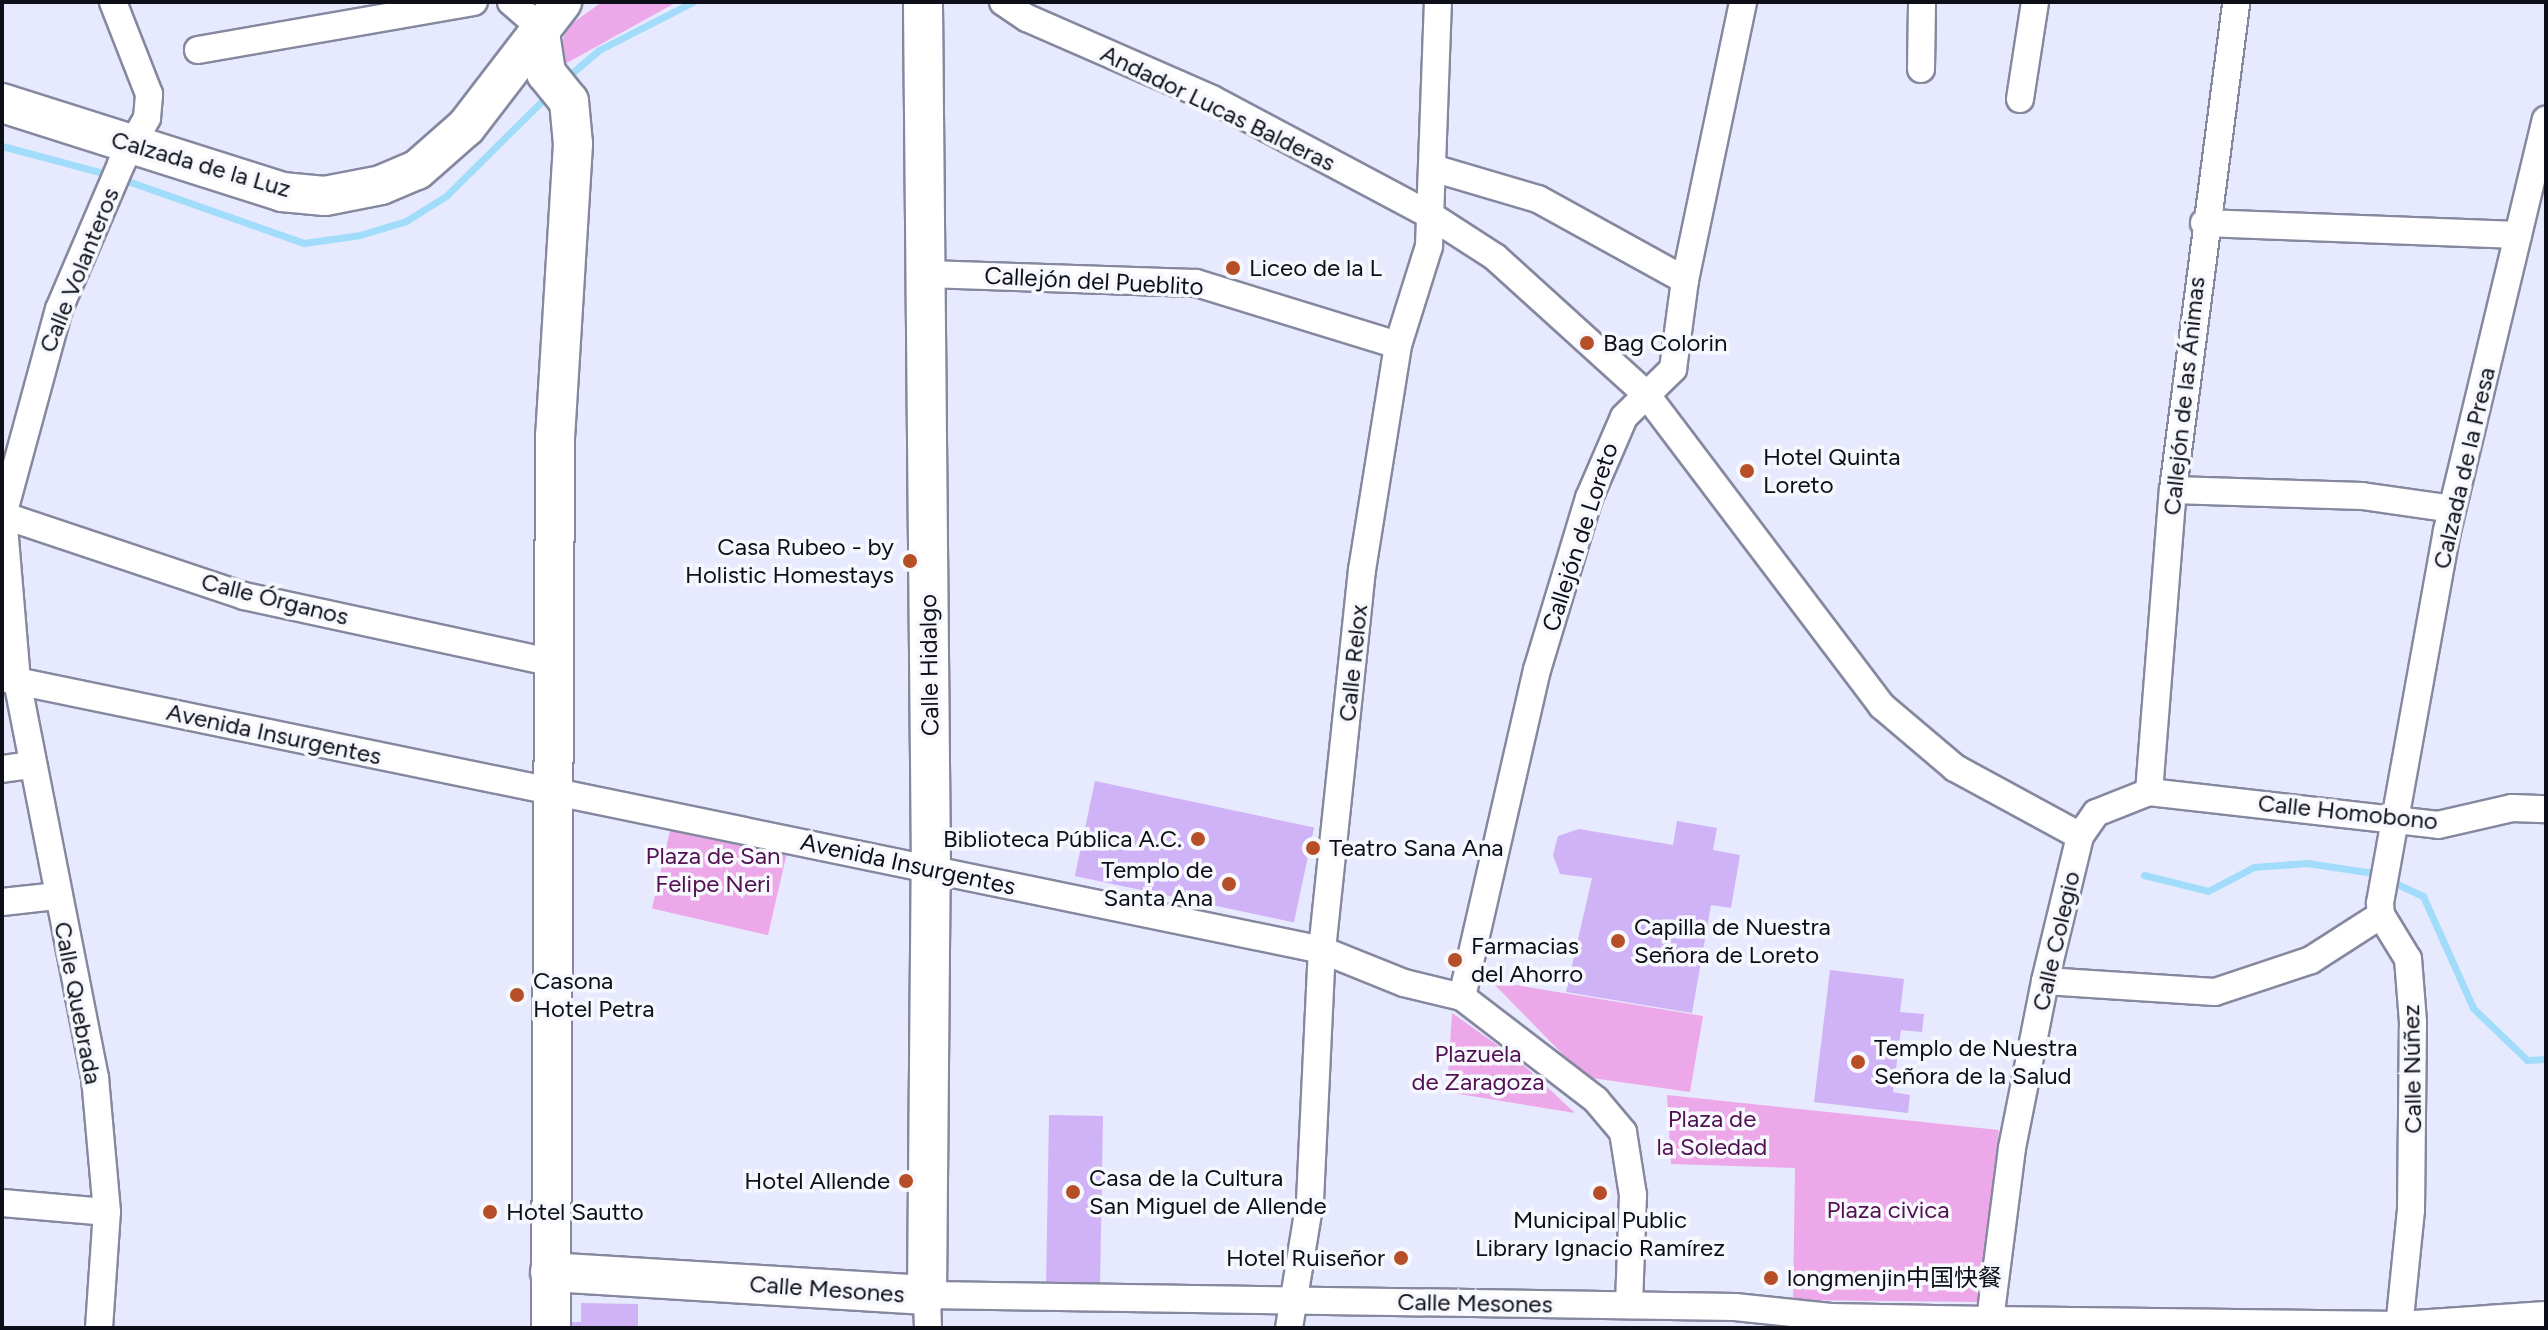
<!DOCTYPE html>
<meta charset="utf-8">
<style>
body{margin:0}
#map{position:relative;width:2548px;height:1330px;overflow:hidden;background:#e7eafe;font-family:Figtree,"Noto Sans SC",sans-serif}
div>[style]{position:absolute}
.green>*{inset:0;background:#eda8ea;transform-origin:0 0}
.stream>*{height:7px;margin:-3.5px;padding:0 3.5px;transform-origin:3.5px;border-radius:3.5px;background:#a1dcfb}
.building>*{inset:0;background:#d0b2f6;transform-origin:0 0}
.roads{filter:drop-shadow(2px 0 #85889f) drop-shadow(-2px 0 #85889f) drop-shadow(0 2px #85889f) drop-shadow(0 -2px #85889f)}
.street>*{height:26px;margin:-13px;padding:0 13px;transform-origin:13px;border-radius:13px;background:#fff}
.secondary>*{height:38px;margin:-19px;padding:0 19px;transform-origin:19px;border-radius:19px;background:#fff}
.dots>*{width:22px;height:22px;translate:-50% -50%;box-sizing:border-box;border:4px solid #f7f8fd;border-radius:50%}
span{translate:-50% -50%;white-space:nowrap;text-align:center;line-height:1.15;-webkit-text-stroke:7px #f7f8fd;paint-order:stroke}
.street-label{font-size:24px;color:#0d0e17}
.poi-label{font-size:24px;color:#0d0e17}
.left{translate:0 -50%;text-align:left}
.right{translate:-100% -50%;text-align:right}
.park-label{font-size:24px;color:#511151}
.frame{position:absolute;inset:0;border:4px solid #0d0e17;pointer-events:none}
</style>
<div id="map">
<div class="green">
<div style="clip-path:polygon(602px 2px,677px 2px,565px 64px,561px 46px,567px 27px)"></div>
<div style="left:674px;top:813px;width:119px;height:98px;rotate:13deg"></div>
<div style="clip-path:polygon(1491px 981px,1703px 1016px,1690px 1092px,1585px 1077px)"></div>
<div style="clip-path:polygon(1452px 1013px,1517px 1059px,1575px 1113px,1447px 1092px)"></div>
<div style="clip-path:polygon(1667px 1095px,1999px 1130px,1980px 1302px,1793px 1300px,1795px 1168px,1671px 1164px)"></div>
</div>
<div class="stream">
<div style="left:565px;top:79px;width:45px;rotate:-40.5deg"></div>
<div style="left:599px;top:50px;width:106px;rotate:-27.1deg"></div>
<div style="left:2px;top:146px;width:112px;rotate:15deg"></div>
<div style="left:122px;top:179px;width:193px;rotate:19.4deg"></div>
<div style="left:304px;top:243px;width:57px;rotate:-8.1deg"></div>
<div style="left:360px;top:235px;width:48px;rotate:-16.9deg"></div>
<div style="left:406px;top:221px;width:47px;rotate:-32deg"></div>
<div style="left:446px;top:196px;width:146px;rotate:-44.7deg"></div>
<div style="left:2144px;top:875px;width:66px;rotate:14deg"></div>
<div style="left:2208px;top:891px;width:52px;rotate:-27.6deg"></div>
<div style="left:2254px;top:867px;width:53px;rotate:-4.3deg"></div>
<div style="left:2307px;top:863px;width:67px;rotate:8.6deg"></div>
<div style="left:2397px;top:884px;width:29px;rotate:25deg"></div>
<div style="left:2423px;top:896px;width:123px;rotate:65.9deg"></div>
<div style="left:2473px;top:1008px;width:75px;rotate:43.9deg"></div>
<div style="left:2527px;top:1060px;width:19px;rotate:-3deg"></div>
</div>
<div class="building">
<div style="left:1095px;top:781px;width:224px;height:97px;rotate:12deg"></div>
<div style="clip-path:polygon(1677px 821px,1717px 828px,1713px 850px,1740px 855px,1731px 908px,1711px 905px,1692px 1013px,1566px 992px,1592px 878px,1560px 874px,1553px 855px,1558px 836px,1579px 829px,1673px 845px)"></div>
<div style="clip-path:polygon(1830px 970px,1904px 979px,1900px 1012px,1924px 1014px,1922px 1032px,1901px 1030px,1893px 1092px,1910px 1095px,1908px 1113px,1814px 1102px)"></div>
<div style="left:1049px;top:1115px;width:54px;height:176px;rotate:1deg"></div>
<div style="clip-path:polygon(581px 1303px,638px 1304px,638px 1328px,563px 1328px,563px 1322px,581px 1322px)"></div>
</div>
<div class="roads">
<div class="street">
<div style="left:511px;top:2px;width:37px;rotate:41deg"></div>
<div style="left:1003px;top:2px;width:29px;rotate:34deg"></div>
<div style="left:1027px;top:18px;width:202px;rotate:23.6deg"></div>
<div style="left:1212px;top:99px;width:249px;rotate:28deg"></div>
<div style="left:198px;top:50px;width:280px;rotate:-9.9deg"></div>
<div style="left:1921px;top:69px;width:67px;rotate:-89.1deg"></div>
<div style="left:2020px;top:99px;width:98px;rotate:-81.2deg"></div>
<div style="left:1436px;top:169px;width:106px;rotate:16.4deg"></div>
<div style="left:1538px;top:199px;width:168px;rotate:28.9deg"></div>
<div style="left:1433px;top:217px;width:74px;rotate:32.8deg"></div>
<div style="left:1495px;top:257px;width:204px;rotate:42.2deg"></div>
<div style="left:1646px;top:394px;width:391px;rotate:52.9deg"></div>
<div style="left:1882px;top:706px;width:96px;rotate:40.3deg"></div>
<div style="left:1955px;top:768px;width:142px;rotate:28.5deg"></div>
<div style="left:2204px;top:223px;width:314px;rotate:2.2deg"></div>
<div style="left:925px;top:274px;width:271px;rotate:1.9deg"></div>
<div style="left:1196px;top:283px;width:211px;rotate:17.1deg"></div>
<div style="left:2173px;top:490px;width:189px;rotate:1.8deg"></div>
<div style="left:2362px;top:496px;width:91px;rotate:8.2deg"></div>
<div style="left:2px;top:515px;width:255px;rotate:18.5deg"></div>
<div style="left:244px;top:596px;width:316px;rotate:12.2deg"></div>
<div style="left:2px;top:678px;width:1348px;rotate:11.64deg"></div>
<div style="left:1322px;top:950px;width:88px;rotate:21.9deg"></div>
<div style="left:1404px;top:983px;width:60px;rotate:13.6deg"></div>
<div style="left:1462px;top:997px;width:169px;rotate:37.5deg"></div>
<div style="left:1596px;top:1100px;width:42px;rotate:49.8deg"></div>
<div style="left:1623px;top:1132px;width:64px;rotate:81deg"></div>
<div style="left:1633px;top:1195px;width:110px;rotate:92.1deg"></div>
<div style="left:2px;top:769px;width:30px;rotate:-8deg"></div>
<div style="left:2149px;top:792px;width:303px;rotate:-85.5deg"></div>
<div style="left:2173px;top:490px;width:492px;rotate:-82.6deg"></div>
<div style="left:2px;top:902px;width:54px;rotate:-6.3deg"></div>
<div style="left:2045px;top:981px;width:170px;rotate:3.7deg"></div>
<div style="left:2215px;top:992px;width:101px;rotate:-18.4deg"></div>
<div style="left:2311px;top:960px;width:83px;rotate:-32.7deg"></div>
<div style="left:1462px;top:997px;width:335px;rotate:-77.1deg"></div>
<div style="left:1537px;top:670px;width:180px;rotate:-73.2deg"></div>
<div style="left:1589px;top:498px;width:88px;rotate:-66.6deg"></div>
<div style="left:1624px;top:417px;width:69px;rotate:-44.4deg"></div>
<div style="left:1673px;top:369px;width:90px;rotate:-82.3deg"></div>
<div style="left:1685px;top:280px;width:284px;rotate:-78.2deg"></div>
<div style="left:2px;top:1203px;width:105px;rotate:4.9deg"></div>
<div style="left:1990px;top:1320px;width:173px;rotate:-82.7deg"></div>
<div style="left:2012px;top:1148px;width:170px;rotate:-78.8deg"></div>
<div style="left:2045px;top:981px;width:149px;rotate:-76.4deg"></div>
<div style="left:2080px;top:836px;width:28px;rotate:-55deg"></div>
<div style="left:2096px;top:813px;width:57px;rotate:-21.6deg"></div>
<div style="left:2149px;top:792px;width:291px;rotate:6.5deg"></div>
<div style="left:2438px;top:825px;width:76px;rotate:-12.9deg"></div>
<div style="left:2512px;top:808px;width:34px;rotate:2deg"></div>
<div style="left:99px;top:1328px;width:116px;rotate:-86.1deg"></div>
<div style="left:107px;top:1212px;width:135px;rotate:-95.1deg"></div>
<div style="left:95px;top:1078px;width:405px;rotate:-101.1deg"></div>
<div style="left:17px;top:681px;width:167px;rotate:-94.8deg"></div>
<div style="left:3px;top:515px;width:213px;rotate:-74.8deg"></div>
<div style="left:59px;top:309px;width:158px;rotate:-66.8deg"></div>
<div style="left:121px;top:164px;width:53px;rotate:-60.5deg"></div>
<div style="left:147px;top:118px;width:24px;rotate:-85deg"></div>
<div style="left:149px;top:94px;width:99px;rotate:-111.4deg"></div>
<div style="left:928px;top:1328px;width:33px;rotate:-92deg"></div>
<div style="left:927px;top:1295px;width:808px;rotate:0.85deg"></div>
<div style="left:1735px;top:1307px;width:96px;rotate:6deg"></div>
<div style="left:1830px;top:1317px;width:160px;rotate:1.1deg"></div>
<div style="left:1990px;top:1320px;width:410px;rotate:0.7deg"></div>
<div style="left:2400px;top:1325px;width:146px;rotate:-3.9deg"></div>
<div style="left:1289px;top:1328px;width:129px;rotate:-80.6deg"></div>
<div style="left:1310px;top:1201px;width:251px;rotate:-87.3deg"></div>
<div style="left:1322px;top:950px;width:382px;rotate:-84deg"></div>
<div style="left:1362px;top:570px;width:228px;rotate:-80.9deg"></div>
<div style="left:1398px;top:345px;width:104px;rotate:-72.6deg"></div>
<div style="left:1429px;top:246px;width:244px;rotate:-87.9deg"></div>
<div style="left:2399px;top:1328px;width:119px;rotate:-84.2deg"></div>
<div style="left:2411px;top:1210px;width:188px;rotate:-89.4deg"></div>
<div style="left:2413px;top:1022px;width:63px;rotate:-94.5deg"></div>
<div style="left:2408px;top:959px;width:52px;rotate:-121.5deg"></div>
<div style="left:2381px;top:915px;width:12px;rotate:-95deg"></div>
<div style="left:2380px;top:903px;width:378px;rotate:-79.8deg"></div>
<div style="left:2447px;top:531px;width:423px;rotate:-76.5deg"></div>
</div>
<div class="secondary">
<div style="left:539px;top:26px;width:48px;rotate:81.5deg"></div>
<div style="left:546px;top:73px;width:36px;rotate:51deg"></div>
<div style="left:569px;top:101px;width:43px;rotate:84.7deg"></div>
<div style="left:573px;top:144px;width:292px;rotate:93.5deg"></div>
<div style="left:555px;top:435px;width:893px;rotate:90.26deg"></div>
<div style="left:2px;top:103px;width:294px;rotate:17.6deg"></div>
<div style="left:282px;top:192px;width:43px;rotate:5.3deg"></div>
<div style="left:325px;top:196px;width:57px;rotate:-11.1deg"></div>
<div style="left:381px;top:185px;width:39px;rotate:-23deg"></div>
<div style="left:417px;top:170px;width:65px;rotate:-41.3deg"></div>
<div style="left:466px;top:127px;width:158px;rotate:-52.5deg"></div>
<div style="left:550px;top:1272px;width:378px;rotate:3.5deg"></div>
<div style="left:927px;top:1295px;width:425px;rotate:-89.5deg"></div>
<div style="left:931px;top:870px;width:868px;rotate:-90.53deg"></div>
</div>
</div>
<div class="dots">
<div style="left:1233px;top:268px;background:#b64f27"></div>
<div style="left:1587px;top:343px;background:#b64f27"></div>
<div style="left:1747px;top:471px;background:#b64f27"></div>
<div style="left:910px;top:561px;background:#b64f27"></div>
<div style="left:1198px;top:839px;background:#b64f27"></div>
<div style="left:1313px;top:848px;background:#b64f27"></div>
<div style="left:1229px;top:884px;background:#b64f27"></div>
<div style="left:1618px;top:941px;background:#b64f27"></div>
<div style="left:1455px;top:960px;background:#b64f27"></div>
<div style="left:517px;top:995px;background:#b64f27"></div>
<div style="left:1858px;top:1062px;background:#b64f27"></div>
<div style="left:906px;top:1181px;background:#b64f27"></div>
<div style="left:1073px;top:1192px;background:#b64f27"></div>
<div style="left:1600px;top:1193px;background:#b64f27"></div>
<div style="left:490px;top:1212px;background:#b64f27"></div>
<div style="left:1401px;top:1258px;background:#b64f27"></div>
<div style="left:1771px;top:1278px;background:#b64f27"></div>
</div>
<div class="street-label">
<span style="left:1218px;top:108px;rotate:26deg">Andador Lucas Balderas</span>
<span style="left:201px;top:164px;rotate:16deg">Calzada de la Luz</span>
<span style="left:79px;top:270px;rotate:-68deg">Calle Volanteros</span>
<span style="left:1094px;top:281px;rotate:3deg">Callejón del Pueblito</span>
<span style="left:2184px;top:396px;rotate:-84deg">Callejón de las Ánimas</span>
<span style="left:2464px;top:468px;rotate:-77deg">Calzada de la Presa</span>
<span style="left:1580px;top:537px;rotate:-72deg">Callejón de Loreto</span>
<span style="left:275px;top:599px;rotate:14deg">Calle Órganos</span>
<span style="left:1353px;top:663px;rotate:-84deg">Calle Relox</span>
<span style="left:929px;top:665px;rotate:-91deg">Calle Hidalgo</span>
<span style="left:274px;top:734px;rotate:12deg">Avenida Insurgentes</span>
<span style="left:2348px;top:812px;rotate:6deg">Calle Homobono</span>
<span style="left:908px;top:864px;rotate:12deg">Avenida Insurgentes</span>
<span style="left:2056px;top:941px;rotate:-77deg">Calle Colegio</span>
<span style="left:78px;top:1003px;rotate:79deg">Calle Quebrada</span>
<span style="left:2412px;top:1069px;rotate:-91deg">Calle Núñez</span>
<span style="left:827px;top:1289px;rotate:4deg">Calle Mesones</span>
<span style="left:1475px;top:1303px;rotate:1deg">Calle Mesones</span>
</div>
<div class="poi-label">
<span class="left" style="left:1249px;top:268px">Liceo de la L</span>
<span class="left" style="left:1603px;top:343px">Bag Colorin</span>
<span class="left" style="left:1763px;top:471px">Hotel Quinta<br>Loreto</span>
<span class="right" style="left:894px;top:561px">Casa Rubeo - by<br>Holistic Homestays</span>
<span class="right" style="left:1182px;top:839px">Biblioteca Pública A.C.</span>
<span class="left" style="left:1329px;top:848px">Teatro Sana Ana</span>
<span class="right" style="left:1213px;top:884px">Templo de<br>Santa Ana</span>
<span class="left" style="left:1634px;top:941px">Capilla de Nuestra<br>Señora de Loreto</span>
<span class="left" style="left:1471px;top:960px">Farmacias<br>del Ahorro</span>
<span class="left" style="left:533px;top:995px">Casona<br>Hotel Petra</span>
<span class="left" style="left:1874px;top:1062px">Templo de Nuestra<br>Señora de la Salud</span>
<span class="left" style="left:1089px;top:1192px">Casa de la Cultura<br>San Miguel de Allende</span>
<span class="right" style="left:890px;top:1181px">Hotel Allende</span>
<span class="left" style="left:506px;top:1212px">Hotel Sautto</span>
<span style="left:1600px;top:1234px">Municipal Public<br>Library Ignacio Ramírez</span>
<span class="right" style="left:1385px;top:1258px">Hotel Ruiseñor</span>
<span class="left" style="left:1787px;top:1278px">longmenjin中国快餐</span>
</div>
<div class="park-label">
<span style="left:713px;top:870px">Plaza de San<br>Felipe Neri</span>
<span style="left:1478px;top:1068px">Plazuela<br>de Zaragoza</span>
<span style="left:1712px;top:1133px">Plaza de<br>la Soledad</span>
<span style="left:1888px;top:1210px">Plaza civica</span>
</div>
<div class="frame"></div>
</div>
